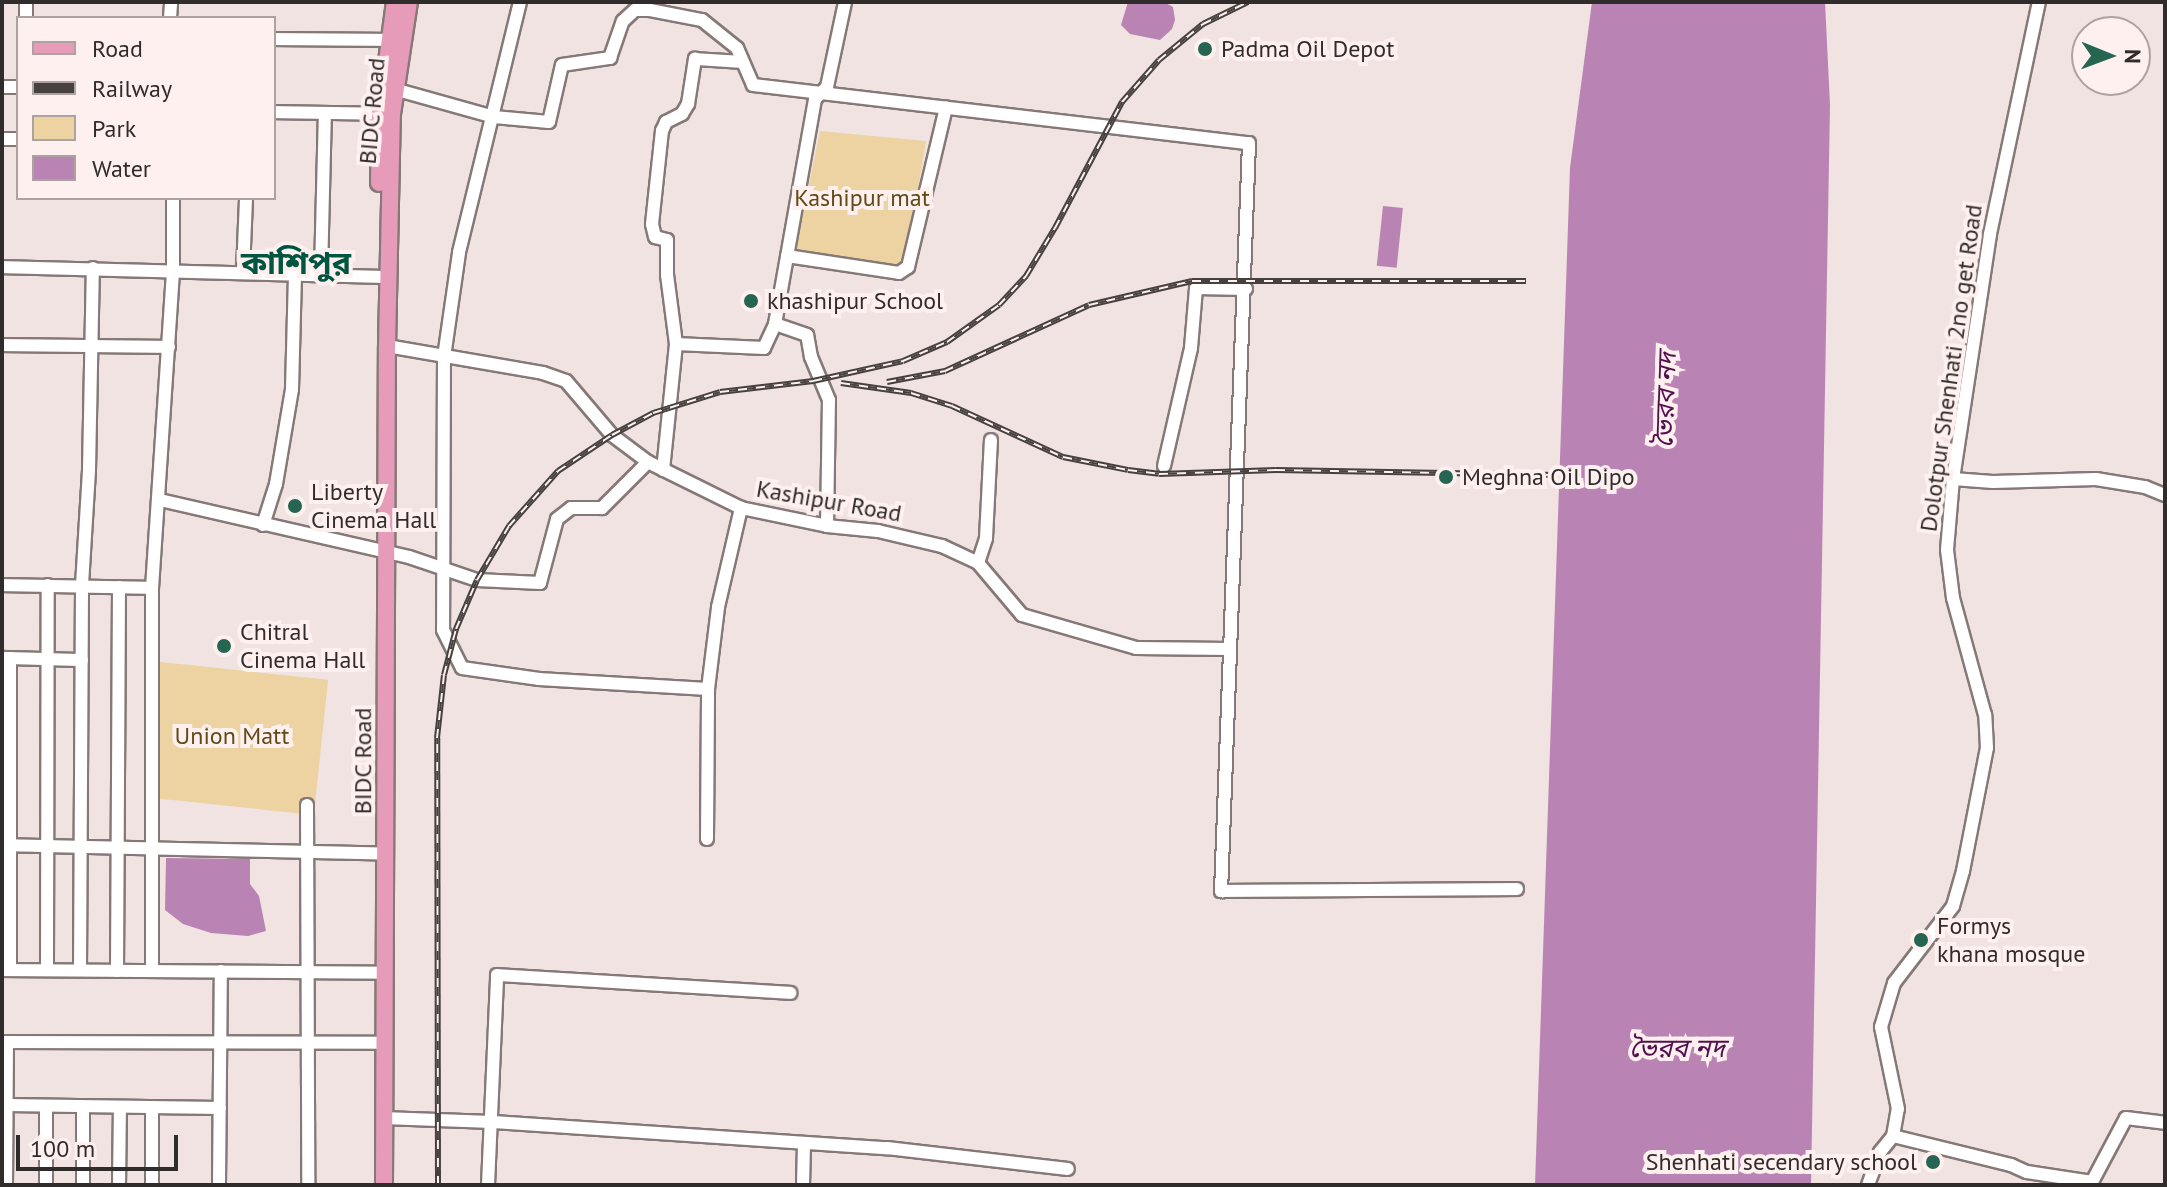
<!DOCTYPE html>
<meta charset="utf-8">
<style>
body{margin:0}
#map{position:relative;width:2167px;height:1187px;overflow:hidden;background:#f0e3e1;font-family:"PT Sans","Noto Sans Bengali",sans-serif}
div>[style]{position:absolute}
.green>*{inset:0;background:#ecd3a1;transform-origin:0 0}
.water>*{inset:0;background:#b983b3;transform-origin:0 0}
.roads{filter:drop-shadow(2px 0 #857977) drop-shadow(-2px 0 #857977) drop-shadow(0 2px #857977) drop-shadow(0 -2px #857977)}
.minor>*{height:12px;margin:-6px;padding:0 6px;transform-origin:6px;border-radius:6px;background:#fff}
.major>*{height:16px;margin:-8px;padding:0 8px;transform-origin:8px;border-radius:8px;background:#e69cb8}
.rail>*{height:6px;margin-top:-3px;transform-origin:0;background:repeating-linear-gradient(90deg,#fef0ee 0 9px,#46403f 0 18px);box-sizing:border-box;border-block:2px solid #46403f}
.dots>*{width:22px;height:22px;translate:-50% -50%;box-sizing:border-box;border:4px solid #fef0ee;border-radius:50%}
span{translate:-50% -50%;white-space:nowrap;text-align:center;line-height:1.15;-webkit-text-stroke:8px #fef0ee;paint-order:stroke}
.poi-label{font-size:24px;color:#312c2c}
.left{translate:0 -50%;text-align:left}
.right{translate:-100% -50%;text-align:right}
.street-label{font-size:24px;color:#312c2c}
.park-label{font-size:24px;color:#604915}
.water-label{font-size:26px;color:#520f4e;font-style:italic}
.district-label{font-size:32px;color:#005540;font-weight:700}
.frame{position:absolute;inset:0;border:4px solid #312c2c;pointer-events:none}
.legend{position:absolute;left:16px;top:16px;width:260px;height:184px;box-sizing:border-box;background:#fef0ee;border:2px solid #aca2a0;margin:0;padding:10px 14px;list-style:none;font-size:24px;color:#312c2c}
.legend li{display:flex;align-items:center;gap:16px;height:40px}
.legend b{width:40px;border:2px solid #aca2a0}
.north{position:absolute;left:2071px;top:16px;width:80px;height:80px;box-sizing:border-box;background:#fef0ee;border:2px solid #aca2a0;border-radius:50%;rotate:91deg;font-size:22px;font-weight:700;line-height:32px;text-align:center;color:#312c2c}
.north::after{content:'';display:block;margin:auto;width:28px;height:36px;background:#266551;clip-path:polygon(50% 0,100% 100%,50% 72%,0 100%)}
.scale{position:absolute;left:16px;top:1135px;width:162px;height:36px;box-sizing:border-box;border:4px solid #312c2c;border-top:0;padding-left:10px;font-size:24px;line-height:28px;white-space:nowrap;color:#312c2c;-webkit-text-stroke:6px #fef0ee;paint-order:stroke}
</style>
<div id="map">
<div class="green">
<div style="clip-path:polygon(820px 131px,926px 141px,907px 254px,902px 264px,891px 268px,795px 252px)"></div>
<div style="left:160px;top:662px;width:169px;height:136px;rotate:6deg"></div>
</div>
<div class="water">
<div style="clip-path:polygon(1128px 2px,1164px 2px,1173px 7px,1175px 20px,1172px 29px,1160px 40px,1130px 34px,1121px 25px)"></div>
<div style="clip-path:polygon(1592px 2px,1825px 2px,1830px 105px,1811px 1185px,1535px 1185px,1570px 168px)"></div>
<div style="left:1383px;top:206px;width:20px;height:60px;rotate:6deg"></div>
<div style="clip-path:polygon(166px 858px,250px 859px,250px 884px,259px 896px,266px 931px,248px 936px,211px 933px,183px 924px,165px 910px)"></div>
</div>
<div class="roads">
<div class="minor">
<div style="left:520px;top:2px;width:258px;rotate:103.7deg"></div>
<div style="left:459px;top:253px;width:105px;rotate:98.2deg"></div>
<div style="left:444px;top:357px;width:273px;rotate:90.2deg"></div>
<div style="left:443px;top:630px;width:42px;rotate:63.4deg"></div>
<div style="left:462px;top:668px;width:78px;rotate:8.1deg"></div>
<div style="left:539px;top:679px;width:169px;rotate:3.4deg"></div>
<div style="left:26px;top:18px;width:16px;rotate:-90deg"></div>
<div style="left:170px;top:18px;width:16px;rotate:-86deg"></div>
<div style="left:274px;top:39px;width:121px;rotate:0.5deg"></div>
<div style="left:2px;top:87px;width:16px"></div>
<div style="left:394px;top:89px;width:104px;rotate:15.6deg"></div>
<div style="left:494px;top:117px;width:55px;rotate:5.2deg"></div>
<div style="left:549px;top:122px;width:58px;rotate:-77.2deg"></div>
<div style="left:562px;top:65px;width:49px;rotate:-8.3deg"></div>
<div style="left:610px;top:58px;width:39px;rotate:-71deg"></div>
<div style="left:623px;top:21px;width:16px;rotate:-43deg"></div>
<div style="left:635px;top:10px;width:15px"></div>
<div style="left:650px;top:10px;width:53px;rotate:10.9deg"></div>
<div style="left:702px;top:20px;width:45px;rotate:38.7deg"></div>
<div style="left:737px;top:48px;width:40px;rotate:66.6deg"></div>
<div style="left:753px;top:85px;width:499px;rotate:6.7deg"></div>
<div style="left:1249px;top:143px;width:749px;rotate:92.14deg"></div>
<div style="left:1221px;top:891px;width:296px;rotate:-0.4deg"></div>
<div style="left:274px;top:112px;width:115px;rotate:1deg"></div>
<div style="left:2px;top:139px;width:16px"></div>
<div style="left:787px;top:256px;width:113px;rotate:8.6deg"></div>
<div style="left:899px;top:273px;width:11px;rotate:-34deg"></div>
<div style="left:908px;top:267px;width:164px;rotate:-76.6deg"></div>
<div style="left:2px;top:267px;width:387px;rotate:1.5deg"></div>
<div style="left:243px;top:271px;width:73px;rotate:-87.6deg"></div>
<div style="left:321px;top:273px;width:160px;rotate:-88.6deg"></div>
<div style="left:676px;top:344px;width:88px;rotate:2.6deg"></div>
<div style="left:764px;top:348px;width:26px;rotate:-65deg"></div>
<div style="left:2px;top:345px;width:167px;rotate:0.7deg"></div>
<div style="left:387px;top:346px;width:158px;rotate:9.8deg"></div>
<div style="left:543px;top:373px;width:24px;rotate:19deg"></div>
<div style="left:566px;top:381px;width:71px;rotate:49.6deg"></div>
<div style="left:612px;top:435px;width:45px;rotate:36.9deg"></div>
<div style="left:648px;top:462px;width:104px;rotate:26.3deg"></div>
<div style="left:741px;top:508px;width:88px;rotate:11.8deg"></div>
<div style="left:827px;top:526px;width:51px;rotate:5.6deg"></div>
<div style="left:878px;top:531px;width:66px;rotate:13.2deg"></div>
<div style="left:942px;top:546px;width:40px;rotate:25deg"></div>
<div style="left:978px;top:563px;width:68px;rotate:49.8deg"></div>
<div style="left:1022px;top:615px;width:119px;rotate:16.1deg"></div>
<div style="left:1136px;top:648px;width:94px;rotate:0.6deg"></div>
<div style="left:1164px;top:466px;width:121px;rotate:-77.1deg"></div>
<div style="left:1191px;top:348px;width:60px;rotate:-85.2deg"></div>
<div style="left:1196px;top:288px;width:50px;rotate:1.1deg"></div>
<div style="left:663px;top:470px;width:127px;rotate:-84.1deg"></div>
<div style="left:676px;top:344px;width:70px;rotate:-97.4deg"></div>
<div style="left:667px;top:275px;width:35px;rotate:-90deg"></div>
<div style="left:667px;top:240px;width:12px;rotate:-166deg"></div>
<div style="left:655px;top:237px;width:13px;rotate:-103deg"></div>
<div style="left:652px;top:224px;width:94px;rotate:-83.9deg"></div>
<div style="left:662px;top:131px;width:10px;rotate:-66deg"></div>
<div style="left:666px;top:122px;width:18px;rotate:-27deg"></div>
<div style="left:682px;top:114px;width:12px;rotate:-59deg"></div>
<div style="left:688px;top:104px;width:46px;rotate:-81.2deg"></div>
<div style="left:695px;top:59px;width:46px;rotate:3.7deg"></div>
<div style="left:1953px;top:479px;width:40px;rotate:4.3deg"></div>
<div style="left:1993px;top:482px;width:103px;rotate:-1.7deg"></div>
<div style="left:2096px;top:479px;width:50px;rotate:9.3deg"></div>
<div style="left:2145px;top:487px;width:22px;rotate:22deg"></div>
<div style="left:160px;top:500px;width:255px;rotate:12.9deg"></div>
<div style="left:409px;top:557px;width:72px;rotate:18.7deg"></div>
<div style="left:477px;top:580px;width:63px;rotate:2.7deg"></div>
<div style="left:540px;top:583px;width:66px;rotate:-75.1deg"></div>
<div style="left:557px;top:519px;width:18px;rotate:-38deg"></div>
<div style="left:571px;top:508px;width:31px"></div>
<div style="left:602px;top:508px;width:65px;rotate:-45deg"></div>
<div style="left:263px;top:525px;width:43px;rotate:-72.4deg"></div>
<div style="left:276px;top:484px;width:96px;rotate:-80.4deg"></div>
<div style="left:292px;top:389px;width:117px;rotate:-88.5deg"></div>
<div style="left:827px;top:526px;width:126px;rotate:-89.1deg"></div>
<div style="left:829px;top:400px;width:47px;rotate:-112.7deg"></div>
<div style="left:811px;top:357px;width:22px;rotate:-100deg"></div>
<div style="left:807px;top:335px;width:34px;rotate:-161deg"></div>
<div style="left:775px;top:324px;width:229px;rotate:-79.9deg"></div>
<div style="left:815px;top:99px;width:17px;rotate:-45deg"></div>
<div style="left:827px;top:87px;width:87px;rotate:-78deg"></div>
<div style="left:978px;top:563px;width:26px;rotate:-72deg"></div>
<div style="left:986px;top:538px;width:98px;rotate:-87.1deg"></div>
<div style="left:2px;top:585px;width:150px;rotate:1.1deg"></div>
<div style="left:5px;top:658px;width:77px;rotate:1.5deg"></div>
<div style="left:10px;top:658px;width:312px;rotate:90deg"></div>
<div style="left:307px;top:805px;width:380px;rotate:89.8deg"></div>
<div style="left:707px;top:839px;width:150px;rotate:-89.6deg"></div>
<div style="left:708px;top:689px;width:83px;rotate:-83deg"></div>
<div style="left:718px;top:607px;width:102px;rotate:-76.9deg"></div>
<div style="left:2px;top:845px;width:385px;rotate:1.3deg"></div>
<div style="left:2px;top:970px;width:383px;rotate:0.4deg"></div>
<div style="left:47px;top:970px;width:385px;rotate:-89.9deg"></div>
<div style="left:80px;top:970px;width:385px;rotate:-89.7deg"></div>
<div style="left:82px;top:585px;width:115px;rotate:-86.5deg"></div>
<div style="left:89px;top:470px;width:202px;rotate:-88.9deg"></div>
<div style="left:117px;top:971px;width:384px;rotate:-89.7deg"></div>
<div style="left:152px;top:971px;width:383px;rotate:-90deg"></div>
<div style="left:152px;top:588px;width:319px;rotate:-86.2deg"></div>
<div style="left:173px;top:270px;width:72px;rotate:-90deg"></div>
<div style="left:2px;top:1042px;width:382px;rotate:0.1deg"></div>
<div style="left:7px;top:1105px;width:213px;rotate:0.8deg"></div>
<div style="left:383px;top:1118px;width:109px;rotate:2.1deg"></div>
<div style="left:492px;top:1122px;width:396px;rotate:3.8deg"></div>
<div style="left:887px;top:1148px;width:182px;rotate:6.6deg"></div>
<div style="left:1893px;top:1136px;width:122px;rotate:13.8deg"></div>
<div style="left:2011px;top:1165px;width:17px;rotate:24deg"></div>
<div style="left:2027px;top:1172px;width:66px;rotate:8.7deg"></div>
<div style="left:2092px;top:1182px;width:72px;rotate:-62deg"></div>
<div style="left:2126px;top:1118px;width:39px;rotate:7deg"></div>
<div style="left:6px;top:1185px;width:138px;rotate:-89.6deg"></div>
<div style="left:46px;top:1185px;width:79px;rotate:-90deg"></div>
<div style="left:83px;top:1185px;width:78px;rotate:-90deg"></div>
<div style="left:119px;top:1185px;width:78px;rotate:-89.3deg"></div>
<div style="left:152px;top:1185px;width:78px;rotate:-90deg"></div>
<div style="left:219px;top:1185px;width:214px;rotate:-89.5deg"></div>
<div style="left:488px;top:1185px;width:210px;rotate:-87.5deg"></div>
<div style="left:497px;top:975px;width:294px;rotate:3.5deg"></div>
<div style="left:803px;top:1185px;width:42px;rotate:-88.6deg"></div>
<div style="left:1868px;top:1185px;width:35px;rotate:-70deg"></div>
<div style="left:1880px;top:1152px;width:21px;rotate:-51deg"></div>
<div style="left:1893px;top:1136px;width:27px;rotate:-80deg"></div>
<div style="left:1898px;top:1109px;width:84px;rotate:-101.7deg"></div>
<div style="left:1881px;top:1027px;width:46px;rotate:-73.5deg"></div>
<div style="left:1894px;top:983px;width:97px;rotate:-52.5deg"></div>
<div style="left:1953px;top:906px;width:36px;rotate:-74deg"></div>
<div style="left:1963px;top:871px;width:125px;rotate:-79deg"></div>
<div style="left:1987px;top:748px;width:33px;rotate:-93deg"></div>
<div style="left:1985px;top:715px;width:121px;rotate:-105.3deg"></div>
<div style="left:1953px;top:598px;width:48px;rotate:-97.1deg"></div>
<div style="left:1947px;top:550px;width:71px;rotate:-85.2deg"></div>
<div style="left:1953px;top:479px;width:248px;rotate:-81.4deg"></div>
<div style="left:1990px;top:234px;width:237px;rotate:-78.1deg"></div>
</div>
<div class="major">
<div style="left:379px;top:183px;width:69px;rotate:-89.2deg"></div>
<div style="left:380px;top:114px;width:113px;rotate:-82.4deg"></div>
<div style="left:384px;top:1185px;width:839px;rotate:-89.8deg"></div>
<div style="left:387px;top:346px;width:232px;rotate:-88.8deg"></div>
<div style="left:392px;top:114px;width:113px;rotate:-81.4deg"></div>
</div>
</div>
<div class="rail">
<div style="left:887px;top:382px;width:59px;rotate:-10.7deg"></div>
<div style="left:945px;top:371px;width:158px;rotate:-24.6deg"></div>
<div style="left:1089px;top:305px;width:106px;rotate:-13.1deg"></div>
<div style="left:1192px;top:281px;width:334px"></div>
<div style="left:841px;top:383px;width:71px;rotate:8.1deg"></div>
<div style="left:911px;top:393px;width:43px;rotate:17.6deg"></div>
<div style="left:952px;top:406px;width:122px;rotate:24.7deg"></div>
<div style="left:1063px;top:457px;width:66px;rotate:11.3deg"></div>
<div style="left:1128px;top:470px;width:31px;rotate:7deg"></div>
<div style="left:1159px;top:474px;width:117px;rotate:-2deg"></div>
<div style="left:1276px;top:470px;width:281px;rotate:1deg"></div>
<div style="left:438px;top:1185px;width:447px;rotate:-90.1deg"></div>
<div style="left:437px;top:738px;width:63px;rotate:-83.7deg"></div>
<div style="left:444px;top:675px;width:48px;rotate:-75.4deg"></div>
<div style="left:456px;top:629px;width:53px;rotate:-66.8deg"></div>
<div style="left:477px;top:580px;width:63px;rotate:-59.3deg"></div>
<div style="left:509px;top:526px;width:74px;rotate:-48.3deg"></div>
<div style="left:558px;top:471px;width:65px;rotate:-33.7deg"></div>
<div style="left:612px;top:435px;width:47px;rotate:-28.2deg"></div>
<div style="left:653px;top:413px;width:70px;rotate:-17.4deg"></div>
<div style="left:720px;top:392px;width:94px;rotate:-6.7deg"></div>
<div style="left:813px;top:381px;width:92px;rotate:-12.5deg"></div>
<div style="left:903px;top:361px;width:48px;rotate:-23.4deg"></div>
<div style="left:947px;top:342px;width:64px;rotate:-35.4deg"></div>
<div style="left:999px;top:305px;width:40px;rotate:-47deg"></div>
<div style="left:1026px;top:276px;width:56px;rotate:-58.9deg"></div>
<div style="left:1055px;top:228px;width:143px;rotate:-62deg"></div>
<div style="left:1122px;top:102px;width:56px;rotate:-48.6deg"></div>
<div style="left:1159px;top:60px;width:57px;rotate:-39.3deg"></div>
<div style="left:1203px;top:24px;width:50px;rotate:-26.1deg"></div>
</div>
<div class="dots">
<div style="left:1205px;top:49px;background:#266551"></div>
<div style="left:751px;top:301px;background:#266551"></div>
<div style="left:1446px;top:477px;background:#266551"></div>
<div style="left:295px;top:506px;background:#266551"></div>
<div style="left:224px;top:646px;background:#266551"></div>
<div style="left:1921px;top:940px;background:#266551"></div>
<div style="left:1933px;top:1162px;background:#266551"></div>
</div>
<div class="poi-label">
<span class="left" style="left:1221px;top:49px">Padma Oil Depot</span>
<span class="left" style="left:767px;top:301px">khashipur School</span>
<span class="left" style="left:1462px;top:477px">Meghna Oil Dipo</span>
<span class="left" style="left:311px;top:506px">Liberty<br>Cinema Hall</span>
<span class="left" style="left:240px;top:646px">Chitral<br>Cinema Hall</span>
<span class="left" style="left:1937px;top:940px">Formys<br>khana mosque</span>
<span class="right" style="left:1917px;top:1162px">Shenhati secendary school</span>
</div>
<div class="street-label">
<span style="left:372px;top:111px;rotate:-85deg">BIDC Road</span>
<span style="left:1951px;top:368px;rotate:-82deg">Dolotpur Shenhati 2no get Road</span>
<span style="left:829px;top:501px;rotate:10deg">Kashipur Road</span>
<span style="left:363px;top:761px;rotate:-90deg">BIDC Road</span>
</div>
<div class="park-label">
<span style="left:862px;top:198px">Kashipur mat</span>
<span style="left:232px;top:736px">Union Matt</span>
</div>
<div class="water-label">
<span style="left:1665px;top:400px;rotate:-88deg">ভৈরব নদ</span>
<span style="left:1677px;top:1048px">ভৈরব নদ</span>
</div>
<div class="district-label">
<span style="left:296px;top:262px">কাশিপুর</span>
</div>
<div class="frame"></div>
<ul class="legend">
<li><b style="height:10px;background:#e69cb8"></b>Road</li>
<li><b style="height:10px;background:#46403f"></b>Railway</li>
<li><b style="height:22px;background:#ecd3a1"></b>Park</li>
<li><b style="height:22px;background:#b983b3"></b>Water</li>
</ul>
<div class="north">N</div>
<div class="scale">100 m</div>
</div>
